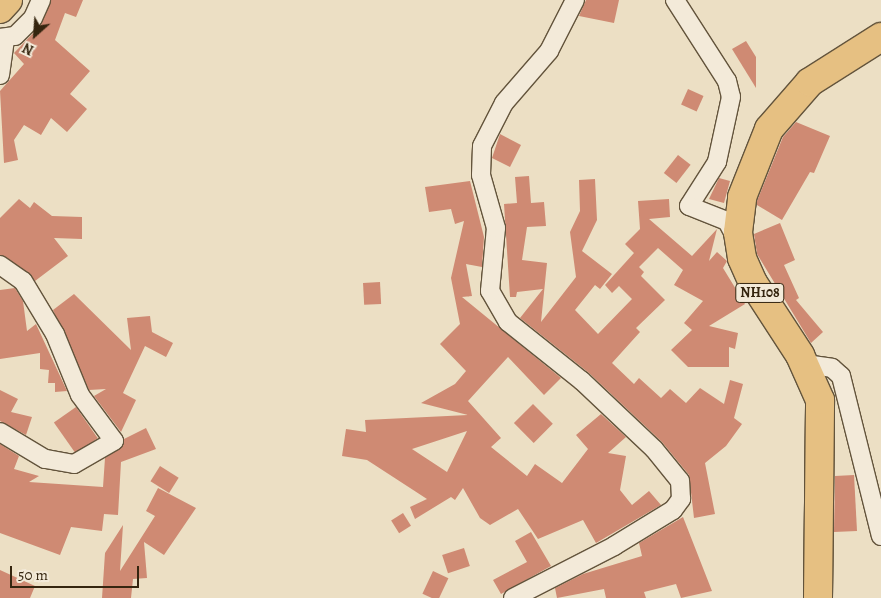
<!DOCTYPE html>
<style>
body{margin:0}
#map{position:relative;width:881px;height:598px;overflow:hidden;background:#ecdfc4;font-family:Alegreya,serif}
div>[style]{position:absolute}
.building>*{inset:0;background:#cf8a73;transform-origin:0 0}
.roads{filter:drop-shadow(1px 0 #63543c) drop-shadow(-1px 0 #63543c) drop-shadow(0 1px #63543c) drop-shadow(0 -1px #63543c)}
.minor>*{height:18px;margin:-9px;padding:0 9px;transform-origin:9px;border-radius:9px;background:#f3ead9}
.primary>*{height:28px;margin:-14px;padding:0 14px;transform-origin:14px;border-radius:14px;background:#e6c082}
.trunk>*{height:28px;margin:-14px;padding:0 14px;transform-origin:14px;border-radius:14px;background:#e6c082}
span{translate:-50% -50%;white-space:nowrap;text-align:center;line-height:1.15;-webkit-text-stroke:4.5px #f3ead9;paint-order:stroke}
.shield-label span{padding:1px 4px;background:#f3ead9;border:1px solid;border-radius:4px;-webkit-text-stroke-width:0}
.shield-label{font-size:14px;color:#35250f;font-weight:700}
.north{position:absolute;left:10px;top:10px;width:50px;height:50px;-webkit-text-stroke:4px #f3ead9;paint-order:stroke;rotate:206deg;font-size:14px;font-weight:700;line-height:20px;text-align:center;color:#35250f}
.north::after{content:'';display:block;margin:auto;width:18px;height:22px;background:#35250f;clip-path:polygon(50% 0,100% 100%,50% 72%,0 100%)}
.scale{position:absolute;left:10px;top:566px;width:129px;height:22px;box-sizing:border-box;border:2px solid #35250f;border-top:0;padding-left:6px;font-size:15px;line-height:18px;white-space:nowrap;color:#35250f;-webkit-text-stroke:4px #f3ead9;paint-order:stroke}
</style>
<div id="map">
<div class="building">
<div style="clip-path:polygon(51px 0,83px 0,76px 17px,65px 13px,55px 40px,90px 71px,70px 94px,87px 109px,67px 132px,51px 118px,41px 135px,24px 125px,14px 140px,18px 160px,4px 163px,0 91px,24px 64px,14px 53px,41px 25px)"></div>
<div style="clip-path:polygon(586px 0,619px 0,614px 23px,579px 16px)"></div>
<div style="clip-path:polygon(746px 41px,756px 57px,756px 88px,732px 49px)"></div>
<div style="left:688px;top:89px;width:17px;height:17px;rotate:24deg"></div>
<div style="clip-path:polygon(796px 122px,830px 136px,814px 173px,810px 172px,782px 220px,757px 205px,757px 201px,783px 137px)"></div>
<div style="clip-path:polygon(500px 134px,521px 145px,510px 167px,492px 158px)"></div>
<div style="left:678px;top:155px;width:16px;height:23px;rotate:38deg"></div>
<div style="clip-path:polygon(529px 176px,531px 203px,544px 202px,546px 226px,527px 227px,522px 260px,547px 263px,541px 322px,576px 277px,570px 232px,580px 211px,579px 180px,595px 179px,597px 220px,582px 251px,612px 274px,600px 289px,595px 285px,575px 310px,598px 334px,632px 299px,619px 286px,612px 293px,605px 285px,634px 253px,625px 244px,640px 229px,638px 201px,669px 199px,670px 217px,649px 219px,692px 256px,717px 229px,709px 261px,717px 252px,727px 261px,723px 268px,745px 304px,709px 326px,738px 333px,735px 349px,729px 347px,729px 367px,688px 367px,671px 350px,692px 330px,684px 323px,703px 301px,674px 285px,683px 270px,658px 248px,639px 267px,644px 272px,641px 276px,665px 300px,636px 328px,640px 332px,612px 363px,634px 384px,639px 378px,661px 398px,670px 389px,686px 403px,700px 388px,724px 404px,730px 380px,743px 384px,734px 418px,742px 424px,726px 446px,705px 463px,715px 514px,694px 518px,689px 475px,662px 442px,589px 373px,520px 318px,543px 289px,517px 292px,516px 297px,510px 297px,504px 204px,517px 203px,515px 177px)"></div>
<div style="clip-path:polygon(719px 178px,730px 181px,724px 203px,709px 199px)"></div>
<div style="clip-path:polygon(evenodd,470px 181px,484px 237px,482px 267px,466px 264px,472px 296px,462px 297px,561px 378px,544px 395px,508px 357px,468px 401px,501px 438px,491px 447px,527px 476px,535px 464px,562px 483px,588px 449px,576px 435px,601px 414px,626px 437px,608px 453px,626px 456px,620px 490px,632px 505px,649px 491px,661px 505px,596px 543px,583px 520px,538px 539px,518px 509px,490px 525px,480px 518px,463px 488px,455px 500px,451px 497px,415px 519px,410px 507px,427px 499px,367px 460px,342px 456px,346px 429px,366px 432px,365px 420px,468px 415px,421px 403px,455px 384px,466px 371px,440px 344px,460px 324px,451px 278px,464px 221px,455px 224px,451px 209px,429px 212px,425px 187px,470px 181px,467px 431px,447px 472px,412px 449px,467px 431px)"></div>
<div style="clip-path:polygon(19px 199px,30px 208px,34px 202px,52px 216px,82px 217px,82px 239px,54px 238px,68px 256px,35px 281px,0 255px,0 218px)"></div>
<div style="clip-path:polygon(780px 223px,795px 260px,784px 265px,799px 298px,796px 300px,823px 332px,811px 343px,757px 254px,754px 234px)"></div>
<div style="left:380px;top:282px;width:22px;height:17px;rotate:87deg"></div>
<div style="clip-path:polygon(15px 288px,23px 301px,27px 331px,36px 324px,67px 391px,55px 392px,55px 383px,48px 383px,49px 370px,40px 369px,40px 353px,0 359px,0 290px)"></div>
<div style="clip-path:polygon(74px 294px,131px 350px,127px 318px,150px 316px,152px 332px,173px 343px,166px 357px,145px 346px,123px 393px,136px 400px,121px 432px,94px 396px,106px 389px,89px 390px,53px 310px)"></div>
<div style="clip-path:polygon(0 390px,18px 399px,11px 412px,32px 417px,26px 435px,0 421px)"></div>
<div style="left:533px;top:404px;width:28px;height:27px;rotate:45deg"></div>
<div style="left:76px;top:407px;width:38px;height:27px;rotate:55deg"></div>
<div style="clip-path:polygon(146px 428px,156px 449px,121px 462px,118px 515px,104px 514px,102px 531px,71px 527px,60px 555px,0 533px,0 444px,19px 456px,14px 469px,39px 476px,29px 482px,103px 487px,105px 458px,123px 446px,124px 439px)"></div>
<div style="left:160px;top:466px;width:22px;height:18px;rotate:32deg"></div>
<div style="clip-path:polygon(854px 475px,857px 531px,834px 532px,835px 476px)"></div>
<div style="clip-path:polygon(158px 488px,196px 508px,164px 555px,144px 542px,147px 578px,133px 579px,131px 598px,102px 598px,105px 553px,123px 525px,120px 571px,155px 516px,146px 511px)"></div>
<div style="left:403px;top:513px;width:15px;height:14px;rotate:58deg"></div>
<div style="clip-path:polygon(683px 517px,712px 591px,681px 598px,676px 584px,644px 592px,646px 598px,606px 598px,604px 589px,557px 598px,555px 588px,583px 574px,642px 556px,639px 543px)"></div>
<div style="clip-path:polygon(531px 532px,551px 566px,501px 594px,493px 580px,527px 562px,515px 541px)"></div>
<div style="left:464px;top:548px;width:19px;height:23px;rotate:72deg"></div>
<div style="clip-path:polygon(0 570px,35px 586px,30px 598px,0 598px)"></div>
<div style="left:433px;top:571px;width:17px;height:25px;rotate:25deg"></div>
</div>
<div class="roads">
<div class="minor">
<div style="left:675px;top:0;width:96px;rotate:57.3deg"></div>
<div style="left:727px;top:81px;width:16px;rotate:76deg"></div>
<div style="left:731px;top:97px;width:66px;rotate:102.2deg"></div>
<div style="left:717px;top:162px;width:52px;rotate:122.5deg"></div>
<div style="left:689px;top:206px;width:41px;rotate:21.5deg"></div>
<div style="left:727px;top:221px;width:21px;rotate:62deg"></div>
<div style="left:0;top:38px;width:15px;rotate:-8deg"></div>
<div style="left:15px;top:36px;width:25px;rotate:-45deg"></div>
<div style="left:33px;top:18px;width:20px;rotate:-66deg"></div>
<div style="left:0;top:75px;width:37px;rotate:-82deg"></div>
<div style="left:0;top:265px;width:28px;rotate:35deg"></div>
<div style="left:23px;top:281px;width:62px;rotate:58.9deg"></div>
<div style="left:55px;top:334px;width:66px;rotate:67.7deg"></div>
<div style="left:80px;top:395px;width:57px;rotate:53.5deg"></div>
<div style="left:114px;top:441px;width:46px;rotate:150.1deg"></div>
<div style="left:74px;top:464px;width:29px;rotate:-170deg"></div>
<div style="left:45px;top:459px;width:52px;rotate:-149deg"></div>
<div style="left:805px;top:364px;width:27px;rotate:8deg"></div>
<div style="left:832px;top:368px;width:12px;rotate:42deg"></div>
<div style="left:841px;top:376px;width:165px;rotate:76deg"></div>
<div style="left:513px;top:598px;width:114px;rotate:-27.2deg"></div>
<div style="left:614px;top:546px;width:69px;rotate:-31.4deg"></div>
<div style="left:673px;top:510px;width:14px;rotate:-54deg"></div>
<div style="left:681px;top:499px;width:18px;rotate:-93deg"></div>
<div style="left:680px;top:481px;width:41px;rotate:-129.1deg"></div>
<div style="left:654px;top:449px;width:99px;rotate:-136.6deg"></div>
<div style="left:582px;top:381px;width:95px;rotate:-141.4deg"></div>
<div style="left:508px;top:322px;width:36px;rotate:-120deg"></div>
<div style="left:490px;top:291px;width:63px;rotate:-84.6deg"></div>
<div style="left:496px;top:228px;width:55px;rotate:-105.8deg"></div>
<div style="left:481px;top:175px;width:29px;rotate:-88deg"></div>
<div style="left:482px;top:146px;width:48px;rotate:-62.9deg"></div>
<div style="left:504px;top:103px;width:69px;rotate:-49.1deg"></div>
<div style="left:549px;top:51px;width:57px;rotate:-63deg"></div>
</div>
<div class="primary">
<div style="left:0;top:9px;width:12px;rotate:-48deg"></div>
</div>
<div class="trunk">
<div style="left:818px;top:598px;width:198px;rotate:-89.4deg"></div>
<div style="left:820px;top:400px;width:49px;rotate:-114deg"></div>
<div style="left:800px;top:355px;width:86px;rotate:-123.1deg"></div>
<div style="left:753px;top:283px;width:27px;rotate:-114deg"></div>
<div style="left:742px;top:258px;width:26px;rotate:-99deg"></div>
<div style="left:738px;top:232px;width:35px;rotate:-83deg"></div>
<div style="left:742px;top:197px;width:73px;rotate:-68.3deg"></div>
<div style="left:769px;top:129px;width:62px;rotate:-48.9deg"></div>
<div style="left:810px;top:82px;width:84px;rotate:-32.4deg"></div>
</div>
</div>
<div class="shield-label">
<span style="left:760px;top:293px">NH108</span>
</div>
<div class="north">N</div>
<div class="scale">50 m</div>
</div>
